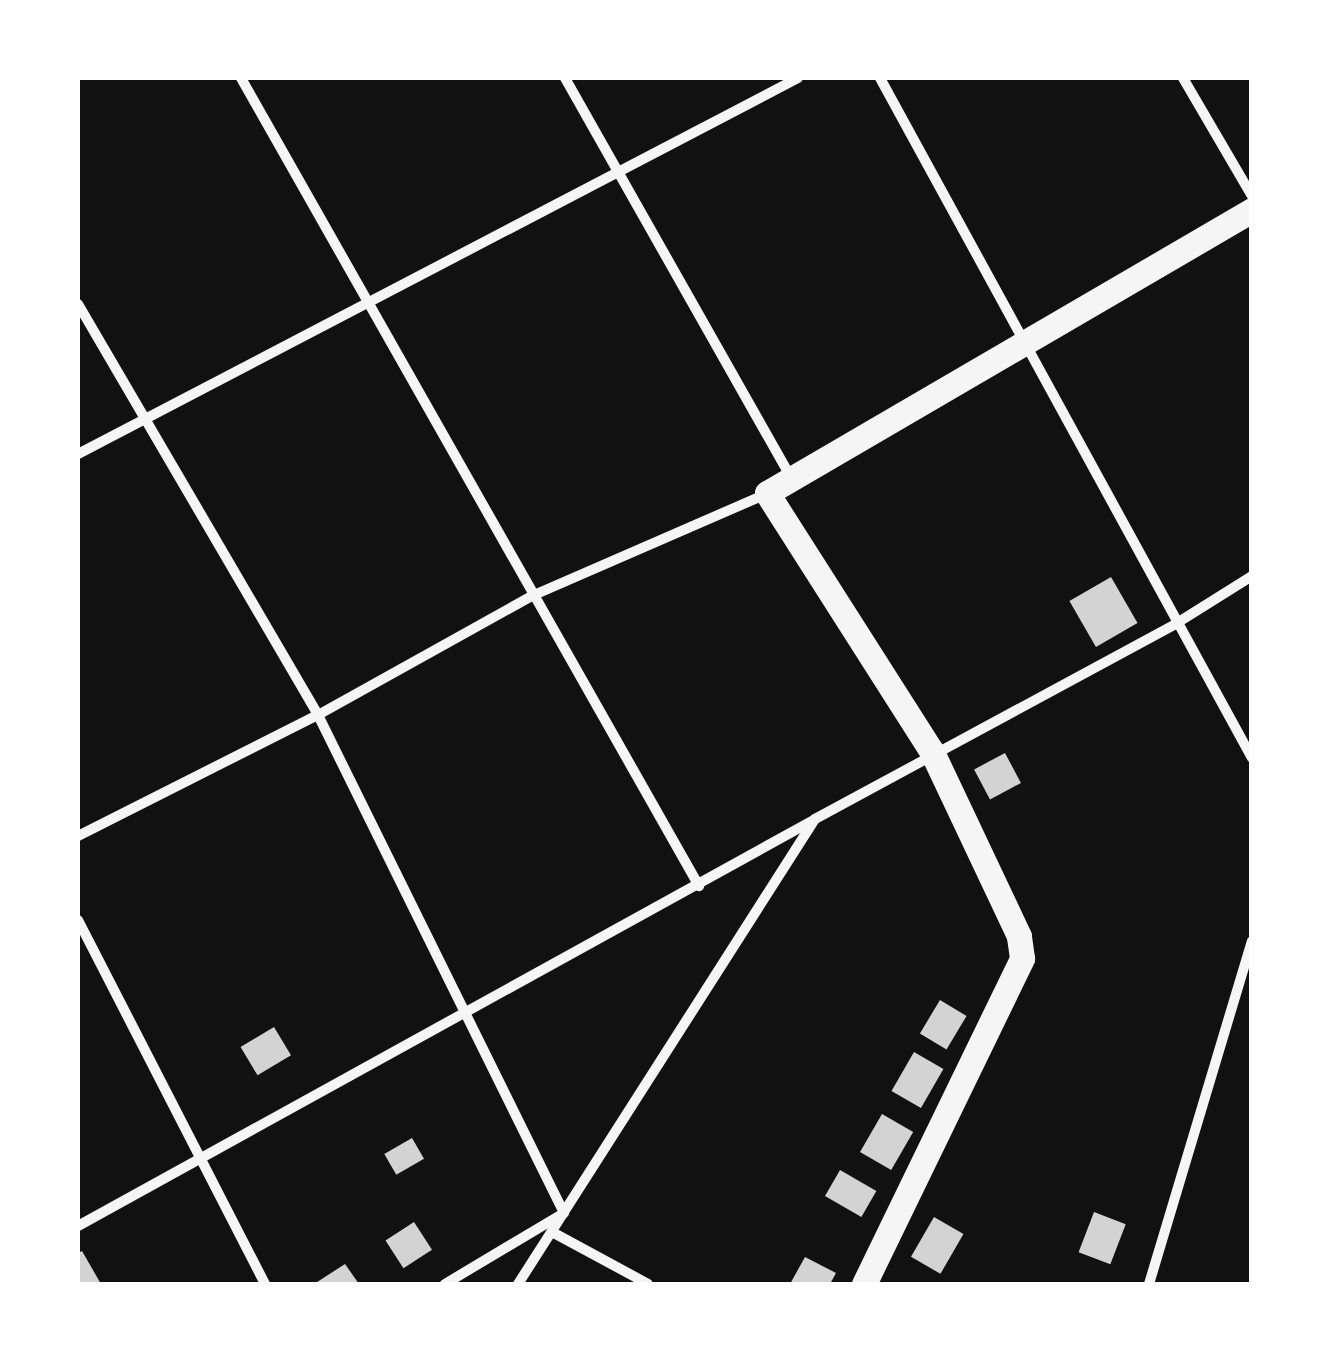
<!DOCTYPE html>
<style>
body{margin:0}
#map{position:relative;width:1329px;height:1362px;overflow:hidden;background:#111;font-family:Montserrat,sans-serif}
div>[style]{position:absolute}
.building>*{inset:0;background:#d3d3d3;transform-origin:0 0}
.minor>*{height:10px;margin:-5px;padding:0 5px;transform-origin:5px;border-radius:5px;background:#f5f5f5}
.primary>*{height:25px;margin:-12.5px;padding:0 12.5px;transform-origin:12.5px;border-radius:12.5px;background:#f5f5f5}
span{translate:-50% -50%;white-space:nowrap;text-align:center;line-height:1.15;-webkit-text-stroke:9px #fff;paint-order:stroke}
.frame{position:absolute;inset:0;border:80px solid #fff;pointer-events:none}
</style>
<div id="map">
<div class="building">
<div style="left:1111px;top:577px;width:53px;height:48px;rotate:60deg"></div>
<div style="left:1005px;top:753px;width:34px;height:35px;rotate:62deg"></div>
<div style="left:940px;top:1000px;width:31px;height:39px;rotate:31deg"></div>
<div style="left:274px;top:1027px;width:33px;height:39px;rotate:59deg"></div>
<div style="left:914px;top:1052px;width:34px;height:45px;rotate:30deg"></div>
<div style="left:882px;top:1114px;width:36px;height:44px;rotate:30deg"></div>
<div style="left:412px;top:1138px;width:24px;height:32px;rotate:60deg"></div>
<div style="left:840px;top:1170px;width:42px;height:30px;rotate:30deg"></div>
<div style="left:1094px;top:1212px;width:34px;height:43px;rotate:21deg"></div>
<div style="left:934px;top:1217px;width:34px;height:46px;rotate:30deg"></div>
<div style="left:414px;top:1222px;width:33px;height:34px;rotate:57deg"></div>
<div style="clip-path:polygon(82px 1251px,101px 1284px,78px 1284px,78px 1253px)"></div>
<div style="clip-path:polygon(805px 1257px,836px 1273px,830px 1284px,790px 1284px)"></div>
<div style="clip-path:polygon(345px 1264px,359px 1284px,314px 1284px)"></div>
</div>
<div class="minor">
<div style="left:241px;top:78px;width:929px;rotate:60.45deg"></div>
<div style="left:565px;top:78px;width:459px;rotate:60.5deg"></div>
<div style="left:880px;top:78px;width:775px;rotate:61.32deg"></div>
<div style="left:1183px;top:78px;width:137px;rotate:59.7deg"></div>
<div style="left:78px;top:304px;width:476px;rotate:59.7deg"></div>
<div style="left:318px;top:715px;width:555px;rotate:63.71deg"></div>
<div style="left:564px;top:1213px;width:139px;rotate:149.2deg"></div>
<div style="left:78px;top:454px;width:812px;rotate:-27.57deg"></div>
<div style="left:78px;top:836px;width:269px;rotate:-26.8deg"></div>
<div style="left:318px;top:715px;width:247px;rotate:-29.1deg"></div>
<div style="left:534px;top:595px;width:253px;rotate:-23.5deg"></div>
<div style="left:78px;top:920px;width:409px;rotate:62.8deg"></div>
<div style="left:78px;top:1226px;width:838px;rotate:-28.89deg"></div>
<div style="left:552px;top:1232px;width:109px;rotate:28.4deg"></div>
<div style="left:518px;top:1284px;width:552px;rotate:-57.43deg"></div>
<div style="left:815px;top:819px;width:412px;rotate:-28.4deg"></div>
<div style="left:1177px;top:623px;width:89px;rotate:-32.1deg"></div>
<div style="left:1149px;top:1284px;width:358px;rotate:-73.3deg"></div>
</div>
<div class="primary">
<div style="left:864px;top:1284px;width:362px;rotate:-64.1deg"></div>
<div style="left:1022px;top:958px;width:22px;rotate:-98deg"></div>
<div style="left:1019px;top:936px;width:204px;rotate:-115.3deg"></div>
<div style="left:932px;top:752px;width:307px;rotate:-122.5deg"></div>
<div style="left:767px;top:493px;width:562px;rotate:-30.26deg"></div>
</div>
<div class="frame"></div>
</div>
